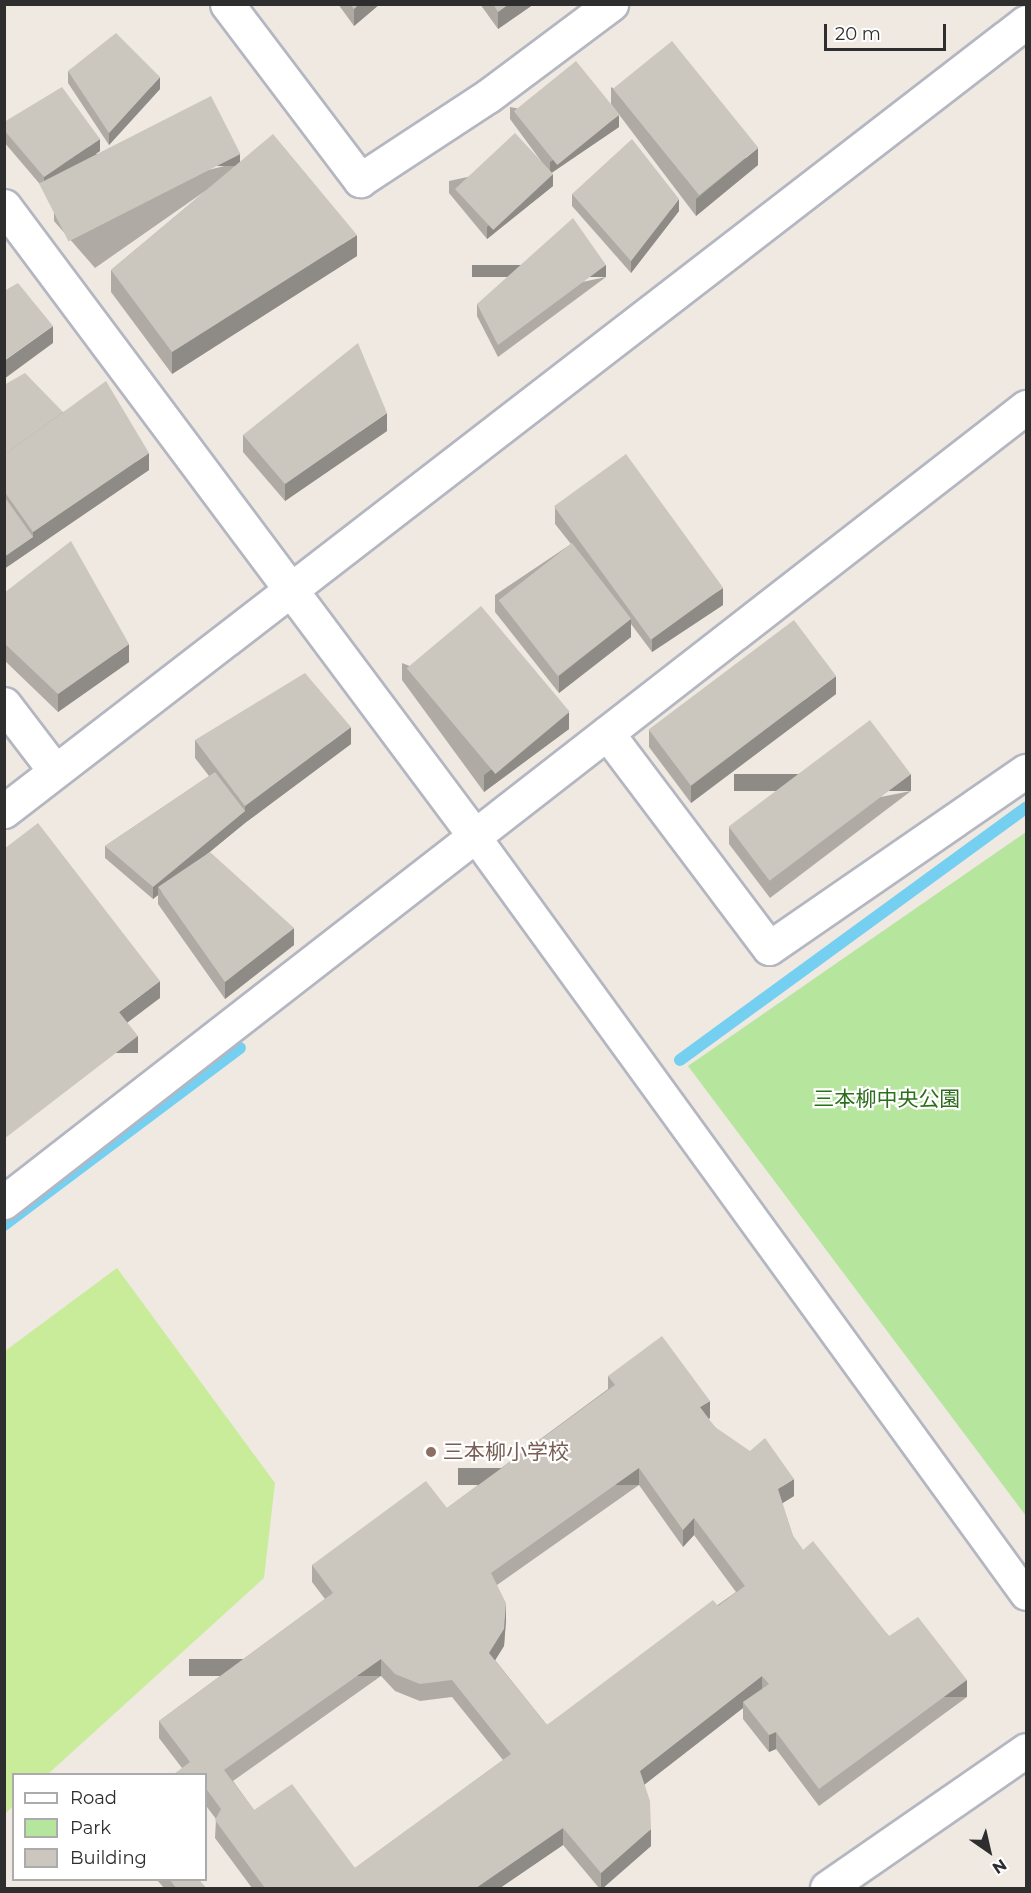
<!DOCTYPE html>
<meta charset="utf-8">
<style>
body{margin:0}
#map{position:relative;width:1031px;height:1893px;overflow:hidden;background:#efe9e1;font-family:Montserrat,"Noto Sans JP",sans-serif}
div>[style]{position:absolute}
.green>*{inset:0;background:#b6e59e}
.pitch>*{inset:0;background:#c9ec9a}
.stream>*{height:12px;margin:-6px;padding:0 6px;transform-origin:6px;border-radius:6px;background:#75cff0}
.roads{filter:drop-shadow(2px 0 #b4b7c1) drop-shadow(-2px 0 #b4b7c1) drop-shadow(0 2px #b4b7c1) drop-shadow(0 -2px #b4b7c1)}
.pedestrian>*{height:30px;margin:-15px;padding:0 15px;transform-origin:15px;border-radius:15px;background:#fff}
.minor>*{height:33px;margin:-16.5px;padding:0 16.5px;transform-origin:16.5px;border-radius:16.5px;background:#fff}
.tertiary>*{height:33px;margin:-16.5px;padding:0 16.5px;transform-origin:16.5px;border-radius:16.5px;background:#fff}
.wall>*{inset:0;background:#afaba4}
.shaded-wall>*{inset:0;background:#8e8b86;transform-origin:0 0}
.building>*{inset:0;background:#cbc7bf;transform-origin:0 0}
.dots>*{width:16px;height:16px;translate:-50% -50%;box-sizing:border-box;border:3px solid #fff;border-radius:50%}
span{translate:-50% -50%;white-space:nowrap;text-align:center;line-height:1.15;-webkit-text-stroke:4.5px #fff;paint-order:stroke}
.park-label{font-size:21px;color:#2c6e1b}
.education-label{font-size:21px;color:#785e54}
.left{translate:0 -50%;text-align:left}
.frame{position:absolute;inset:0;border:6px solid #2e2e2e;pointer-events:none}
.legend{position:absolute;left:12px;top:1773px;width:195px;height:108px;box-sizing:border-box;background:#fff;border:2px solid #ababab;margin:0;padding:8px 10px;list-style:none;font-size:18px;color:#2e2e2e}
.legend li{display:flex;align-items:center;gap:12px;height:30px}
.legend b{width:30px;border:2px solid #ababab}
.north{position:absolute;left:959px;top:1821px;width:60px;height:60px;-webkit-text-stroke:4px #fff;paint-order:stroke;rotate:146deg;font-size:16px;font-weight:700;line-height:24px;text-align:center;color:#2e2e2e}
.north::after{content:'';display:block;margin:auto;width:21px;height:27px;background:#2e2e2e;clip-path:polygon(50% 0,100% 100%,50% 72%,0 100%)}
.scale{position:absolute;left:824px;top:24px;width:122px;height:27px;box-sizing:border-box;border:3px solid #2e2e2e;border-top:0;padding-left:8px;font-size:18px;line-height:21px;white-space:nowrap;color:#2e2e2e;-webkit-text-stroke:4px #fff;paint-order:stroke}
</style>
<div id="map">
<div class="green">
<div style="clip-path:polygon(1026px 832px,1026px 1516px,688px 1066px)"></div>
</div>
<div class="pitch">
<div style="clip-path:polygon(117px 1268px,275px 1483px,264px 1578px,48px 1774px,14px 1774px,13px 1806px,5px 1814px,5px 1351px)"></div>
</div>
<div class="stream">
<div style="left:680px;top:1060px;width:428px;rotate:-36.1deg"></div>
<div style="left:4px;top:1225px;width:295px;rotate:-36.9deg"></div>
</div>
<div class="roads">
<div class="pedestrian">
<div style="left:477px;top:839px;width:934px;rotate:54.01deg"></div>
</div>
<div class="minor">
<div style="left:227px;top:4px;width:221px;rotate:52.9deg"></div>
<div style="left:360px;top:180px;width:153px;rotate:-33.3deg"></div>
<div style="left:488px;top:96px;width:154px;rotate:-36.8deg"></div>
<div style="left:4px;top:704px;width:84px;rotate:52.7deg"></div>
<div style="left:607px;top:733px;width:269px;rotate:53deg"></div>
<div style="left:769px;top:948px;width:312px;rotate:-34.6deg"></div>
<div style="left:4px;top:1202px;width:1295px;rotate:-37.88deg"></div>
<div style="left:827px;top:1888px;width:242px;rotate:-34.7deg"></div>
</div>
<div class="tertiary">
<div style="left:4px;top:206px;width:790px;rotate:53.23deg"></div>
<div style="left:4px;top:811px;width:1291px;rotate:-37.67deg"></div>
</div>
</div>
<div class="wall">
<div style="clip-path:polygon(338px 4px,380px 4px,354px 26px)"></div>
<div style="clip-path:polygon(480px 4px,534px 4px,498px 29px)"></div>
<div style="clip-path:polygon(68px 71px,160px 89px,109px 145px,68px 83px)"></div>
<div style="clip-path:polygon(611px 87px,758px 165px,696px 216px,611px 104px)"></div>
<div style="clip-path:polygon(510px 107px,619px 127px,551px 173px,553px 186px,487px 239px,449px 193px,449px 181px,541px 161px,510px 119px)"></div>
<div style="clip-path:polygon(4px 122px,100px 151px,44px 189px,4px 142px)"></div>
<div style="clip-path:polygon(240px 162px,357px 256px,172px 374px,111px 292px,111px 270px,208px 189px,95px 268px,54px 221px,54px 209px)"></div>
<div style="clip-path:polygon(572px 194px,679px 211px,631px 273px,572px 206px)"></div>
<div style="clip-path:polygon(606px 277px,498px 357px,477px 316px,477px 304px)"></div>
<div style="clip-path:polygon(4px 385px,63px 412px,149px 470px,4px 569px)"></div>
<div style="clip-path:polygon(387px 431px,285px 501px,243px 452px,243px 435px)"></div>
<div style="clip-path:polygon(555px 507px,723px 605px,652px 652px,631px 624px,631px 637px,559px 693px,495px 612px,495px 595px,571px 544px,555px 524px)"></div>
<div style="clip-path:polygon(4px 593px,129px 662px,58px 712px,4px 660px)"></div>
<div style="clip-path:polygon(402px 663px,569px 729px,484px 792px,402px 680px)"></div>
<div style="clip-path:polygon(836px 694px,691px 803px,649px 747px,649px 730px)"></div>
<div style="clip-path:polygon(195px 740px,351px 744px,245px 823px,207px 854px,294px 945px,225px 999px,158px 904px,158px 895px,153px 899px,105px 858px,105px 846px,209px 776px,195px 758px)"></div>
<div style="clip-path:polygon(911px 791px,770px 898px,729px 844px,729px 827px)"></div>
<div style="clip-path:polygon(evenodd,608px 1376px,710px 1418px,708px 1419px,715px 1427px,794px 1496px,782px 1503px,793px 1536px,803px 1550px,889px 1636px,967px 1697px,819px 1806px,776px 1749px,769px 1752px,743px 1719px,743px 1708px,644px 1785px,651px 1846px,603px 1888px,599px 1888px,563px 1845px,500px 1888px,252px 1888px,215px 1838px,216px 1819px,207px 1807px,206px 1809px,206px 1774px,182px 1768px,159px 1738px,159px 1721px,325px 1599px,312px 1582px,312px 1565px,447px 1508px,608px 1389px,608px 1376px,639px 1485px,683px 1547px,694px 1535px,736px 1592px,547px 1725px,495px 1660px,504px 1646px,506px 1620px,497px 1585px,639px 1485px,608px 1376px,381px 1676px,395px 1691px,420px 1701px,452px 1697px,503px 1760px,355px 1868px,254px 1810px,233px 1781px,381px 1676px)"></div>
<div style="clip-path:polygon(157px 1880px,199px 1880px,206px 1888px,164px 1888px)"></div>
</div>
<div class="shaded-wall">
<div style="clip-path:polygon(359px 4px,380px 4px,354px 26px,354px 9px)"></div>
<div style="clip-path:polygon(509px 4px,534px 4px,498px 29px,498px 12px)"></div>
<div style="clip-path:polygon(160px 77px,160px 89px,109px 145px,109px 133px)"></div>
<div style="clip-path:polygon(619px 115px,619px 127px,550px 174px,550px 162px)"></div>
<div style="clip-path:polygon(100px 139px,100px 151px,44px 189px,44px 177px)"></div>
<div style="clip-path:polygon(758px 148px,758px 165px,696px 216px,696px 199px)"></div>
<div style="left:240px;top:154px;width:12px;height:177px;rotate:90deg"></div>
<div style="clip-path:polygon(553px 174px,553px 186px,487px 239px,487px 227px)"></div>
<div style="clip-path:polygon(679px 199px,679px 211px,631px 273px,631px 261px)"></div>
<div style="clip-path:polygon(357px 235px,357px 256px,172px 374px,172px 352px)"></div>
<div style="left:606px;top:265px;width:12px;height:134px;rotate:90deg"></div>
<div style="clip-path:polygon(53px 326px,53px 343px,4px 379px,4px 361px)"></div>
<div style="clip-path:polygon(387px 413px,387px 431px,285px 501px,285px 484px)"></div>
<div style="clip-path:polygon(149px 453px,149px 470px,4px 569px,4px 557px,33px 537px,33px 532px)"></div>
<div style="clip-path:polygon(723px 588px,723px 605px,652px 652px,652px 634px)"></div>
<div style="clip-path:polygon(631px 619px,631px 637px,559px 693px,559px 676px)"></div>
<div style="clip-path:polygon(129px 644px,129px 662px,58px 712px,58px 694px)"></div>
<div style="clip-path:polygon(836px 676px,836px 694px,691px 803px,691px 786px)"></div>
<div style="clip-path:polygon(569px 712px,569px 729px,484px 792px,484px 775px)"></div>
<div style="clip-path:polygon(351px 727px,351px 744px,245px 823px,161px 892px,158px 887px,158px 895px,153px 899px,153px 887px,245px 811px,245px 806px)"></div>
<div style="left:911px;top:774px;width:17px;height:177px;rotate:90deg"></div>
<div style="clip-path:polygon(294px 928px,294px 945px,225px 999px,225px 982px)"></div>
<div style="clip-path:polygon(160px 981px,160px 998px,119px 1029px,119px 1012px)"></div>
<div style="left:138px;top:1036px;width:17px;height:169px;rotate:90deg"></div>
<div style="clip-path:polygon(710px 1401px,710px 1418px,700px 1424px,700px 1407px)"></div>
<div style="left:639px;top:1468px;width:17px;height:181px;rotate:90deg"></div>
<div style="clip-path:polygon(794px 1479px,794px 1496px,778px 1506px,778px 1489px)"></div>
<div style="clip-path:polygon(694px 1518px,694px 1535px,683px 1547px,683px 1530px)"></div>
<div style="clip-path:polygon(506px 1603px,506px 1620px,504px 1646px,489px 1670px,489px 1653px)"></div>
<div style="left:381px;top:1659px;width:17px;height:192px;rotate:90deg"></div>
<div style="clip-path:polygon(762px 1676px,762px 1693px,743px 1702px,743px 1708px,640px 1788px,640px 1771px)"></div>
<div style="left:967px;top:1680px;width:17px;height:184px;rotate:90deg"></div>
<div style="clip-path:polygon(776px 1732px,776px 1749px,769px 1752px,769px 1735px)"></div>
<div style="clip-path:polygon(207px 1790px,207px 1807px,206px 1809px,206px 1792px)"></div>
<div style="clip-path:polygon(563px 1828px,563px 1845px,500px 1888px,476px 1888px)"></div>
<div style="clip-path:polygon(651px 1829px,651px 1846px,603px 1888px,601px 1888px,601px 1873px)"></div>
</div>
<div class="building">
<div style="clip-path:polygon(350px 4px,359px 4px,354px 9px)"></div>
<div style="clip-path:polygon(493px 4px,509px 4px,498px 12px)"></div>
<div style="clip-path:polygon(116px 33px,160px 77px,109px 133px,68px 71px)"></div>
<div style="left:672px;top:41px;width:137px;height:76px;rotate:51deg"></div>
<div style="left:576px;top:61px;width:69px;height:80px;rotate:51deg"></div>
<div style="clip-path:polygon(62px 87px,100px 139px,44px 177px,4px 130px,4px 122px)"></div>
<div style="left:211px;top:96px;width:65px;height:193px;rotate:63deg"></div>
<div style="left:515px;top:133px;width:56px;height:82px;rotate:47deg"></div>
<div style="clip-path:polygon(273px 134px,357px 235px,172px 352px,111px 270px)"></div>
<div style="clip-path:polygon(632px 139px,679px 199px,631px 261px,572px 194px)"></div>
<div style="clip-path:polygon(573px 218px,606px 265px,498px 345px,477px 304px)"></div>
<div style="clip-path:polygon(18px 283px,53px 326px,4px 361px,4px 291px)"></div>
<div style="clip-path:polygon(358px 343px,387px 413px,285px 484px,243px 435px)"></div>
<div style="clip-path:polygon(25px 373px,63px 412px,4px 455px,4px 385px)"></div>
<div style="clip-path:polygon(106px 381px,149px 453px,33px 532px,4px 491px,4px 455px)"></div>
<div style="left:626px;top:454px;width:165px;height:89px;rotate:54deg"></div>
<div style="clip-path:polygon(4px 496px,33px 537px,4px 557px)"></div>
<div style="clip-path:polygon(71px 541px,129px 644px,58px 694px,4px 643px,4px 593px)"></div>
<div style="left:572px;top:543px;width:96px;height:93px;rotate:52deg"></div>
<div style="left:481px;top:606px;width:138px;height:97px;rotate:50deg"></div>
<div style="left:794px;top:620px;width:70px;height:182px;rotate:53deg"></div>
<div style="clip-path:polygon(305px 673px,351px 727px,245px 806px,195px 740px)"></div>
<div style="left:870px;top:720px;width:68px;height:177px;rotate:53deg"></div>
<div style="clip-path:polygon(215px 772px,245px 811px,153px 887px,105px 846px)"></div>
<div style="clip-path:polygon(38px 823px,160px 981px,119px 1012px,138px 1036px,4px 1139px,4px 849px)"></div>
<div style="clip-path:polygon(210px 852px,294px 928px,225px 982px,158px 887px)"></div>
<div style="clip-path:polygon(evenodd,662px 1336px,710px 1401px,700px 1407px,715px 1427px,750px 1451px,765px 1438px,794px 1479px,778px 1489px,793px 1536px,803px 1550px,813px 1541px,889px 1636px,918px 1617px,967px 1680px,819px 1789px,776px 1732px,769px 1735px,743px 1702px,769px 1684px,762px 1676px,640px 1771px,650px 1801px,651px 1829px,601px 1873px,563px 1828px,476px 1888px,265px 1888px,215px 1820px,221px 1809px,207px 1790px,206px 1792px,206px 1774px,174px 1774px,190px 1762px,159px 1721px,333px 1593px,312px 1565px,426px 1481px,447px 1508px,615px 1385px,608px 1376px,662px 1336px,639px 1468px,683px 1530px,694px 1518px,745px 1586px,718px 1606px,713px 1600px,547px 1725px,489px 1653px,504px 1629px,506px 1603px,491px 1573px,639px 1468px,662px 1336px,381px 1659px,395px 1674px,420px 1684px,452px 1680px,511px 1754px,355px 1868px,292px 1784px,254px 1810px,224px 1770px,381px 1659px)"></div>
<div style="clip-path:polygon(170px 1880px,199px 1880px,206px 1888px,176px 1888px)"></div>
</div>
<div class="dots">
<div style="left:431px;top:1452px;background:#8d6e63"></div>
</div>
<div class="park-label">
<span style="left:887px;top:1099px">三本柳中央公園</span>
</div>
<div class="education-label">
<span class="left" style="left:443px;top:1452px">三本柳小学校</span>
</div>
<div class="frame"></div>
<ul class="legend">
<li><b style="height:8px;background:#fff"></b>Road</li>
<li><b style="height:16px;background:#b6e59e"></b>Park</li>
<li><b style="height:16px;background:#cbc7bf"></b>Building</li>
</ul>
<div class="north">N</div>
<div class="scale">20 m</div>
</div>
